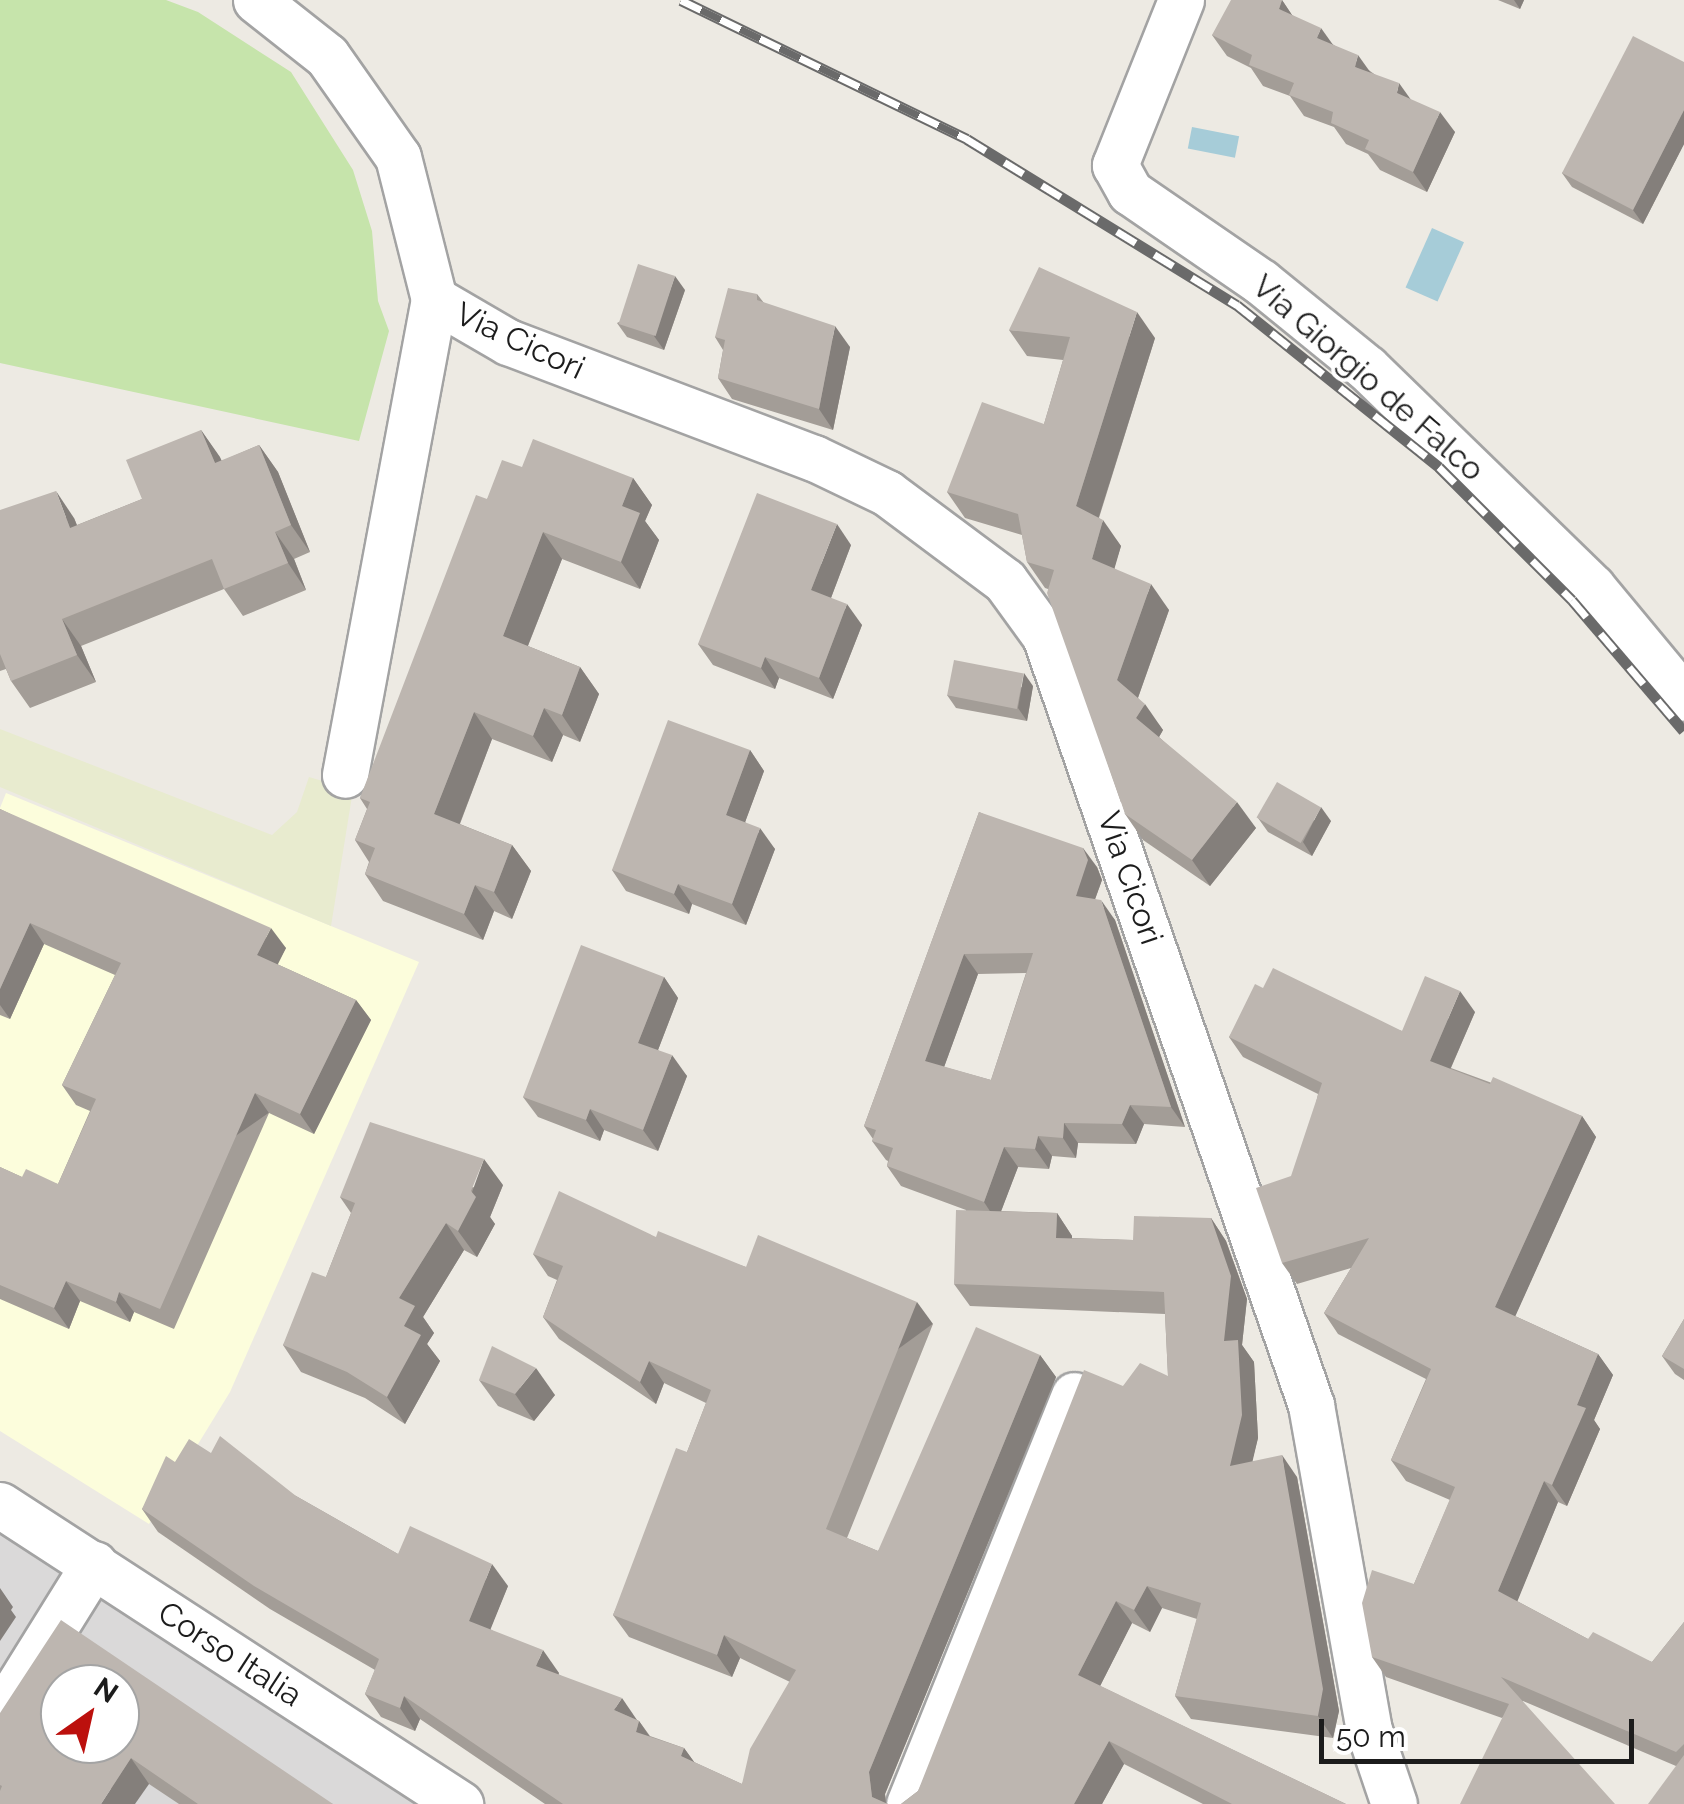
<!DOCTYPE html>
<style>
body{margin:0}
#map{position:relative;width:1684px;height:1804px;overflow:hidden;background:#edeae3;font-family:Raleway,sans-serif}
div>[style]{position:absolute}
.residential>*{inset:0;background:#dad9d9}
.education>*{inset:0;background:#fcfddc}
.farmland>*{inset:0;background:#e8ebcf}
.grass>*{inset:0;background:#c6e4ab}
.water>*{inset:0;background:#a6ccd8;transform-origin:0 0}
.roads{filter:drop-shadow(2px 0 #a3a3a3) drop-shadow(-2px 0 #a3a3a3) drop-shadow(0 2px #a3a3a3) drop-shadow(0 -2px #a3a3a3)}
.minor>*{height:45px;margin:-22.5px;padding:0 22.5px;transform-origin:22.5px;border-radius:22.5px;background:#fff}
.rail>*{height:11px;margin-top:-5.5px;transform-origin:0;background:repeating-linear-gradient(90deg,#fff 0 22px,#6a6a6a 0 44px);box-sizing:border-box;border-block:2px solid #6a6a6a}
.wall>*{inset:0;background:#a39d97}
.shaded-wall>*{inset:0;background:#847f7b;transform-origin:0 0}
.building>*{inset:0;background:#bdb6b0;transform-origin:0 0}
span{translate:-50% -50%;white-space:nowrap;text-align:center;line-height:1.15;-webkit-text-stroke:8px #fff;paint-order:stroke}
.street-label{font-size:32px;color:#1c1c1c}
.north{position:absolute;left:40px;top:1664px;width:100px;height:100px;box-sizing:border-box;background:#fff;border:2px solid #a4a4a4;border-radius:50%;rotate:34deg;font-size:28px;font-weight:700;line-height:40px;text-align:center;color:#1c1c1c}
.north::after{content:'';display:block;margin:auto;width:35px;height:45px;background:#bc100d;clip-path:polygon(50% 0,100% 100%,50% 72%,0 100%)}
.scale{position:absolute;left:1319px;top:1719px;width:315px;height:45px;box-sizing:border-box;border:5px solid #1c1c1c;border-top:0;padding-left:12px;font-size:30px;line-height:35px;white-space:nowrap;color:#1c1c1c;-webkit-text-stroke:8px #fff;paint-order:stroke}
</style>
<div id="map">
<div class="residential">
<div style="clip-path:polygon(evenodd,0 1514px,441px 1804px,0 1804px,0 1514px,60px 1684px,120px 1684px,120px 1744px,60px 1744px,60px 1684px)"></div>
</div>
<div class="education">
<div style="clip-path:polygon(6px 793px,419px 962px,230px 1392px,149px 1524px,0 1431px,0 808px)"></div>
</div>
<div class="farmland">
<div style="clip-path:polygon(0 729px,272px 835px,297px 812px,309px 777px,353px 790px,331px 926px,0 787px)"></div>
</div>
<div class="grass">
<div style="clip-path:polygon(0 0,166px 0,198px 12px,291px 72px,353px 170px,372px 231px,378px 301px,389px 331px,359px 441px,0 363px)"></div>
</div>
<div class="water">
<div style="left:1192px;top:127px;width:48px;height:22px;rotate:11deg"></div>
<div style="left:1432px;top:228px;width:35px;height:65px;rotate:24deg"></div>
</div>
<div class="roads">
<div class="minor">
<div style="left:256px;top:0;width:90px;rotate:38.3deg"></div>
<div style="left:327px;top:56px;width:123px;rotate:54.9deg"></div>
<div style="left:398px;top:157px;width:146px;rotate:75.8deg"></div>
<div style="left:434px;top:299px;width:484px;rotate:100.6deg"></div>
<div style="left:1181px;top:0;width:178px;rotate:111.8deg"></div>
<div style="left:1115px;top:165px;width:31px;rotate:61deg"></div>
<div style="left:1130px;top:192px;width:159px;rotate:34.5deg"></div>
<div style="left:1261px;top:282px;width:136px;rotate:39.1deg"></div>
<div style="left:1367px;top:368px;width:314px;rotate:44.2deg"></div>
<div style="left:1592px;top:587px;width:144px;rotate:50.3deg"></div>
<div style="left:434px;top:299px;width:86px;rotate:30.2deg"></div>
<div style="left:508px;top:342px;width:327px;rotate:20.8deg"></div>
<div style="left:814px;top:458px;width:81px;rotate:25.6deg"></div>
<div style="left:887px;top:493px;width:147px;rotate:36.7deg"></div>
<div style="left:1005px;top:581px;width:68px;rotate:54deg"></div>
<div style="left:1045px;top:636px;width:814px;rotate:70.92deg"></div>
<div style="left:1311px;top:1405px;width:330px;rotate:79.9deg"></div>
<div style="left:1369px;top:1730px;width:78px;rotate:71.3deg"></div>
<div style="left:0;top:1505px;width:549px;rotate:33.02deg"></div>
<div style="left:0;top:1715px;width:178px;rotate:-58.1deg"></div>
<div style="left:909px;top:1804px;width:441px;rotate:-68deg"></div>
</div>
</div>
<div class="rail">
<div style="left:681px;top:0;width:318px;rotate:25.9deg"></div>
<div style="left:967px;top:139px;width:317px;rotate:31.6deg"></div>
<div style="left:1237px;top:305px;width:259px;rotate:38.7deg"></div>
<div style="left:1439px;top:467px;width:188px;rotate:45deg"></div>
<div style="left:1572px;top:600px;width:172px;rotate:49.5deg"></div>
</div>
<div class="wall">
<div style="clip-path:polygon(1282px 0,1292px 15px,1455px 132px,1427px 192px,1380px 170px,1368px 154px,1346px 144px,1334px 127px,1304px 116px,1290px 96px,1263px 86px,1251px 68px,1227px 56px,1212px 35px)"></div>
<div style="clip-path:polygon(1498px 0,1524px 0,1520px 9px)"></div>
<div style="clip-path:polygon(1684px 62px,1684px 144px,1643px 224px,1572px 187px,1562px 173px)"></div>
<div style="clip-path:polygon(685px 290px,664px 350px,627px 337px,617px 323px)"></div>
<div style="clip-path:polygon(757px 294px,764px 303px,850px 347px,833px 430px,732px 399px,718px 378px,723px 350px,715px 337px)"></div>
<div style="clip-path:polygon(1009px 330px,1155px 338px,1099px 518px,1121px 546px,1114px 568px,1169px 610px,1138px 698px,1163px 730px,1159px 737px,1256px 828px,1210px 886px,1143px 840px,1125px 814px,1048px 589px,1045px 588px,1027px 562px,1022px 535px,965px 518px,947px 492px,1044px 424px,1063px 360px,1027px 356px)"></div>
<div style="clip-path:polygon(201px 430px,222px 461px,259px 445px,278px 472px,310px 552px,294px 559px,306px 590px,243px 616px,224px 589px,81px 646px,96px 682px,30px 708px,11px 681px,6px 669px,0 671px,0 510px,74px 518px,77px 525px,142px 499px)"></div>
<div style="clip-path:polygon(522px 467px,633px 478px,652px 505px,645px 521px,659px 540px,640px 589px,562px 559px,528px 646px,580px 667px,599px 694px,580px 742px,563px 735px,552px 762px,492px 739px,460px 824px,512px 845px,531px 871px,512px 919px,494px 911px,483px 940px,383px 901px,365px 874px,369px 862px,355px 840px,367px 809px,360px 798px,487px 499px)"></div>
<div style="clip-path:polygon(851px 545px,831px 598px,862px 625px,833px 699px,779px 678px,775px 689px,713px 665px,698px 644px)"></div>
<div style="clip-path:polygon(1033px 686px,1027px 721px,956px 708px,947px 695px)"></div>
<div style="clip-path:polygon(750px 750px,764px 771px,745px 822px,775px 849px,746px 925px,692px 904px,689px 914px,626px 891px,612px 870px)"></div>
<div style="clip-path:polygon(0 809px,286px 948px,277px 964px,356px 1000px,371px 1020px,314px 1134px,269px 1113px,174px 1329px,134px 1312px,130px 1322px,80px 1301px,69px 1329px,0 1299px,0 1167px,22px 1177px,58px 1184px,90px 1111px,76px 1105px,62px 1085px,115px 975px,44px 944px,10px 1019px,0 1015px)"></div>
<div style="clip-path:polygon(evenodd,979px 812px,1097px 867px,1102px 880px,1095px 899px,1115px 920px,1185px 1127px,1144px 1124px,1136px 1144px,1078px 1143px,1076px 1158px,1052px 1156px,1049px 1169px,1018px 1167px,1001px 1211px,1057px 1213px,1072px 1236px,1072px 1238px,1133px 1240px,1211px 1218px,1226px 1241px,1247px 1299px,1242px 1345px,1254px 1362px,1258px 1438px,1252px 1461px,1297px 1477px,1339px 1711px,1333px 1738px,1191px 1719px,1175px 1696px,1197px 1619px,1162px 1608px,1150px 1632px,1132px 1623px,1100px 1686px,1346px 1804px,1203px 1804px,1124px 1764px,1102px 1804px,901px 1804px,918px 1791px,1123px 1386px,1168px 1376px,1165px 1314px,970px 1306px,954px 1284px,966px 1210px,901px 1186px,887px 1166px,888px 1161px,886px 1160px,872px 1141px,873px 1139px,864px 1126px,979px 812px,1026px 973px,991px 1080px,944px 1067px,978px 974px,1026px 973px)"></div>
<div style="clip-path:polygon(1258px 818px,1331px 821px,1312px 856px,1268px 832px)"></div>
<div style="clip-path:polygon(664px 977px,678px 998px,658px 1050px,687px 1076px,658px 1151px,604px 1130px,600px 1141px,538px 1117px,523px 1097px)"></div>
<div style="clip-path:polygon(1263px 988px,1402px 1031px,1475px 1012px,1451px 1068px,1582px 1116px,1596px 1137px,1515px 1316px,1598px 1354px,1613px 1375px,1594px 1420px,1600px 1429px,1567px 1506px,1558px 1502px,1517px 1601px,1588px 1639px,1652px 1662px,1684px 1622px,1684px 1804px,1676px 1766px,1523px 1701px,1502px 1718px,1386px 1677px,1372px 1657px,1414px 1584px,1450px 1500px,1406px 1481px,1391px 1460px,1426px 1379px,1338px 1334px,1324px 1313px,1351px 1268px,1297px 1284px,1282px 1263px,1318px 1094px,1243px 1057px,1229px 1037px)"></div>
<div style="clip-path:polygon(503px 1185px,490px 1217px,495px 1224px,477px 1257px,464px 1250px,423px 1317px,434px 1333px,427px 1344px,440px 1361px,405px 1424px,365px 1398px,301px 1372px,283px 1345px,326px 1277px,351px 1213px,340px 1197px)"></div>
<div style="clip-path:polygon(656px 1237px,746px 1267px,933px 1324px,847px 1538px,878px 1551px,1040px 1355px,1056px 1377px,885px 1794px,886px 1803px,888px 1804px,545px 1804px,420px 1719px,415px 1731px,381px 1717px,365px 1694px,375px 1670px,270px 1609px,158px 1532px,142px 1509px,175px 1462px,211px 1453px,296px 1496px,398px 1554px,508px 1586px,490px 1629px,559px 1673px,558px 1674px,639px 1721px,650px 1736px,684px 1748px,694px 1762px,742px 1784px,790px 1682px,740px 1658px,732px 1677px,629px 1637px,613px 1615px,687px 1452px,706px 1403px,664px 1383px,656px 1404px,559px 1339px,543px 1317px,557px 1280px,548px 1276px,533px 1254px)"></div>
<div style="clip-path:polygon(1684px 1319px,1684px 1380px,1675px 1374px,1662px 1356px)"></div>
<div style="clip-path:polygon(479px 1380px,555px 1395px,534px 1421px,498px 1406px)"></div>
<div style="clip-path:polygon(0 1713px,333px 1804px,179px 1804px,149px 1784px,0 1804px)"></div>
</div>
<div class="shaded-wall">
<div style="clip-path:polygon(1282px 0,1296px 21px,1279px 9px)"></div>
<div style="clip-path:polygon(1514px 0,1524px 0,1520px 9px)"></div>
<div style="clip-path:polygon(1321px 28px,1336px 49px,1317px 38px)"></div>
<div style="clip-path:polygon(1358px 55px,1373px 76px,1355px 67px)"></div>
<div style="clip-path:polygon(1399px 83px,1414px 104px,1397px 93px)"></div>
<div style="clip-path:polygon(1684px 110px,1684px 144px,1643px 224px,1633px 210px)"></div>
<div style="clip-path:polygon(1440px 112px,1455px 132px,1427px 192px,1413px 172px)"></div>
<div style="clip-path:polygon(675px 276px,685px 290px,664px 350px,654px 336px)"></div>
<div style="clip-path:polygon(1137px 312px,1155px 338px,1094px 532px,1076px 506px)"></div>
<div style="clip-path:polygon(835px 326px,850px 347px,833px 430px,819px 409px)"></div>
<div style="clip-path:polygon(201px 430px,220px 457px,233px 490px,215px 463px)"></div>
<div style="clip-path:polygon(259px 445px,278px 472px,310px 552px,291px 525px)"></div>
<div style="clip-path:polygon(633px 478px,652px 505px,645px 521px,659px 540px,640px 589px,621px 562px,622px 506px)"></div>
<div style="clip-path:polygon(56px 491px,74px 518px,88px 554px,70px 528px)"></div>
<div style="clip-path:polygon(1103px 520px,1121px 546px,1110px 584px,1092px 559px)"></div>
<div style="clip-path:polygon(837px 524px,851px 545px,826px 611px,811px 590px)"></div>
<div style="clip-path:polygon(275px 532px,294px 559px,306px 590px,288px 563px)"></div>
<div style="clip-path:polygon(543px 532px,562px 559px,521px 663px,503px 636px)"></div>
<div style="clip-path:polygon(1151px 584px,1169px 610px,1135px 706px,1117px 680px)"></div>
<div style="clip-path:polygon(847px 604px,862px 625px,833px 699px,819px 678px)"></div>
<div style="clip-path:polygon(62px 619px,81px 646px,96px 682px,77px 655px)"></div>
<div style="clip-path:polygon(765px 657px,779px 678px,775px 689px,761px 668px)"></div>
<div style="clip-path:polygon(580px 667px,599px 694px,580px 742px,562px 715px)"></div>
<div style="clip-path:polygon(1024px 673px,1033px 686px,1027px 721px,1018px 708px)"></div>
<div style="clip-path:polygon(1145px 704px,1163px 730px,1155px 744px,1136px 718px)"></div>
<div style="clip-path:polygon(544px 708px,563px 735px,552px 762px,533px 736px)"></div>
<div style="clip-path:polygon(474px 712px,492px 739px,453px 841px,434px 814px)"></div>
<div style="clip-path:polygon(750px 750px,764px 771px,740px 836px,726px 815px)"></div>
<div style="clip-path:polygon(1237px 802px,1256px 828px,1210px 886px,1192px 860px)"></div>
<div style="clip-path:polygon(1321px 807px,1331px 821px,1312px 856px,1303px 842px)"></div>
<div style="clip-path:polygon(760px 828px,775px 849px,746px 925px,732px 904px)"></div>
<div style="clip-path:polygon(512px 845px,531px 871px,512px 919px,494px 892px)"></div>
<div style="clip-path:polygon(1083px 848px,1097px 867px,1102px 880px,1089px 916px,1076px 896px)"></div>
<div style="clip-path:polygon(678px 884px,692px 904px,689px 914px,674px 894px)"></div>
<div style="clip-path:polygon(475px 885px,494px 911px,483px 940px,464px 914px)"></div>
<div style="clip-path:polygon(1101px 900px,1115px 920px,1185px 1127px,1171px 1107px)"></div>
<div style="clip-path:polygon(30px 923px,44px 944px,10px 1019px,0 1005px,0 989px)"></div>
<div style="clip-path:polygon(271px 928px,286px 948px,272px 976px,257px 955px)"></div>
<div style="clip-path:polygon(964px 954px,978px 974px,939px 1081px,925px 1061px)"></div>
<div style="clip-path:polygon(664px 977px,678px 998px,653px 1063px,638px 1043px)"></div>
<div style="clip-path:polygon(1460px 991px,1475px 1012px,1445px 1081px,1430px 1061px)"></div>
<div style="clip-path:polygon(356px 1000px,371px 1020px,314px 1134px,300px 1114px)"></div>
<div style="clip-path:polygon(672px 1055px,687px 1076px,658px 1151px,643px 1130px)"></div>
<div style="left:255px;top:1093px;width:24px;height:236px;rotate:55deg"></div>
<div style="clip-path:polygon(1130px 1105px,1144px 1124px,1136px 1144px,1122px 1124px)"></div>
<div style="clip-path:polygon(590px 1109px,604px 1130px,600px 1141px,586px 1120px)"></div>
<div style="clip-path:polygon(1582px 1116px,1596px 1137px,1510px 1328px,1495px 1307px)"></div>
<div style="clip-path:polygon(1064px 1123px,1078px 1143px,1076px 1158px,1063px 1138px)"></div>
<div style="clip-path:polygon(1038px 1136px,1052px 1156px,1049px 1169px,1035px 1149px)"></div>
<div style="clip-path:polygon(1004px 1147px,1018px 1167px,997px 1222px,984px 1202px)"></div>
<div style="clip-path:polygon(484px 1159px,503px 1185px,490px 1217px,495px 1224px,477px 1257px,458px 1231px)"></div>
<div style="clip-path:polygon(1057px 1213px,1072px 1236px,1072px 1260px,1056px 1238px)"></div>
<div style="clip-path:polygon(1211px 1218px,1226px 1241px,1247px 1299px,1242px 1345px,1254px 1362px,1258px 1438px,1246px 1489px,1230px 1466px,1224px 1341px)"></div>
<div style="clip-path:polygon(446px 1223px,464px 1250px,423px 1317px,434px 1333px,427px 1344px,440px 1361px,405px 1424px,387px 1397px,404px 1326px,399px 1298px)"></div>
<div style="clip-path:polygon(66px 1281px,80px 1301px,69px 1329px,54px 1308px)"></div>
<div style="clip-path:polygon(119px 1292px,134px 1312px,130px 1322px,116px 1302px)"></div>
<div style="left:917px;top:1302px;width:27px;height:245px;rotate:54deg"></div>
<div style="clip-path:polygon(1598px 1354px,1613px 1375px,1594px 1420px,1600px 1429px,1567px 1506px,1552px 1485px,1577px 1405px)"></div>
<div style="clip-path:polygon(1040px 1355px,1056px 1377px,885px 1794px,886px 1804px,872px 1797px,869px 1772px)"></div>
<div style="clip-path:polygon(649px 1361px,664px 1383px,656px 1404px,640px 1382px)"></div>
<div style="clip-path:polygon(536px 1368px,555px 1395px,534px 1421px,515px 1394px)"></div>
<div style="clip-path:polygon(1282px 1455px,1297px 1477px,1339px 1711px,1333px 1738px,1318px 1716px)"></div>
<div style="clip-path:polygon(1544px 1481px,1558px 1502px,1513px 1612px,1498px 1591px)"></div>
<div style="clip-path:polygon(492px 1564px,508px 1586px,485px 1643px,469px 1621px)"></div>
<div style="clip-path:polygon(1147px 1586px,1162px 1608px,1150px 1632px,1134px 1610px)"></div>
<div style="clip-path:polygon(0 1588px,13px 1607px,11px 1610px,16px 1617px,0 1641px)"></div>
<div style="clip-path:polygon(1116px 1601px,1132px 1623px,1094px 1698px,1078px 1675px)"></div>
<div style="clip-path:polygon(724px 1635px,740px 1658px,732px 1677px,717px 1655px)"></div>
<div style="clip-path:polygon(543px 1650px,559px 1673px,552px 1689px,536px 1666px)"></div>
<div style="clip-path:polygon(404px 1696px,420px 1719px,415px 1731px,400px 1708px)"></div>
<div style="clip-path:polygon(622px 1698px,637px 1720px,614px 1710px)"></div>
<div style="clip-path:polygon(639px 1721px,654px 1743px,636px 1732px)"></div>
<div style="clip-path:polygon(1109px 1741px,1124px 1764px,1102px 1804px,1074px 1804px)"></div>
<div style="clip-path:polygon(684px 1748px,700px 1770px,681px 1756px)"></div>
<div style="clip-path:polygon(131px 1758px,149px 1784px,135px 1804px,101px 1804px)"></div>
</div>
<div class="building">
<div style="clip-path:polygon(1231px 0,1282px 0,1279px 9px,1321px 28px,1317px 38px,1358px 55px,1355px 67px,1399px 83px,1397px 93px,1440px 112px,1413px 172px,1365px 149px,1369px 140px,1331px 123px,1333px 112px,1289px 95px,1294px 83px,1249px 65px,1252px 55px,1212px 35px)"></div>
<div style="clip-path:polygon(1633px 36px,1684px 62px,1684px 110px,1633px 210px,1562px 173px)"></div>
<div style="left:638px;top:264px;width:39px;height:63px;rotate:18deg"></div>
<div style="clip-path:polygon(1039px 267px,1137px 312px,1076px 506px,1103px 520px,1092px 559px,1151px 584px,1117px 680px,1145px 704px,1136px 718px,1237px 802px,1192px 860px,1125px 814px,1047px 593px,1054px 570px,1027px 562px,1018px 514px,947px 492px,982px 402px,1044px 424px,1070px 337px,1009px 330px)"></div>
<div style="clip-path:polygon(728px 288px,757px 294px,757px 300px,835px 326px,819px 409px,718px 378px,725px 340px,715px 337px)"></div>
<div style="clip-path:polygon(201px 430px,215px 463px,259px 445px,291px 525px,275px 532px,288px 563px,224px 589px,212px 559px,62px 619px,77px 655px,11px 681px,0 654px,0 510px,56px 491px,70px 528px,142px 499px,126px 460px)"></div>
<div style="clip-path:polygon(533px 439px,633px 478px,622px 506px,640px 513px,621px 562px,543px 532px,503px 636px,580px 667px,562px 715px,544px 708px,533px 736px,474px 712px,434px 814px,512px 845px,494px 892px,475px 885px,464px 914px,365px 874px,375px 848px,355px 840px,370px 802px,360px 798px,476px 495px,487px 499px,502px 460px,522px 467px)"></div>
<div style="clip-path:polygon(757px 493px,837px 524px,811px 590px,847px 604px,819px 678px,765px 657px,761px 668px,698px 644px)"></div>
<div style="left:954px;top:660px;width:71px;height:36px;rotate:11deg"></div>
<div style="clip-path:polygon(668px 720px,750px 750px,726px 815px,760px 828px,732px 904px,678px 884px,674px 894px,612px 870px)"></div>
<div style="left:1277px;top:782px;width:51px;height:41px;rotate:30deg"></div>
<div style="clip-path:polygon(0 809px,271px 928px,257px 955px,356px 1000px,300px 1114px,255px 1093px,160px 1309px,119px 1292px,116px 1302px,66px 1281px,54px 1308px,0 1285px,0 1167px,22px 1177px,26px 1169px,58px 1184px,96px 1099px,62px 1085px,121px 963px,30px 923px,0 989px)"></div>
<div style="clip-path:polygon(evenodd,979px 812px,1083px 848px,1088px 860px,1076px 896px,1101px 900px,1171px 1107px,1130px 1105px,1122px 1124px,1064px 1123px,1063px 1138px,1038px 1136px,1035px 1149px,1004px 1147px,984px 1202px,887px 1166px,893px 1148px,872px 1141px,876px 1130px,864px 1126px,979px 812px,1033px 953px,991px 1080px,925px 1061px,964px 954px,1033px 953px)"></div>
<div style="clip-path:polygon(581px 945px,664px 977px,638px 1043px,672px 1055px,643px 1130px,590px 1109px,586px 1120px,523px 1097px)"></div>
<div style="clip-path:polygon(1273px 968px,1402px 1031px,1425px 976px,1460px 991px,1430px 1061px,1490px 1084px,1493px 1077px,1582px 1116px,1495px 1307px,1598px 1354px,1577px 1405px,1586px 1408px,1552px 1485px,1544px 1481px,1498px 1591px,1588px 1639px,1593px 1632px,1652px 1662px,1684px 1622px,1684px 1744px,1676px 1752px,1501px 1677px,1615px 1804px,1460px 1804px,1509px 1704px,1372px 1657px,1362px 1603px,1372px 1570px,1414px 1584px,1455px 1487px,1391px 1460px,1431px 1369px,1324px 1313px,1369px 1238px,1282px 1263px,1256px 1188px,1291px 1176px,1322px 1083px,1229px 1037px,1255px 984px,1263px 988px)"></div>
<div style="clip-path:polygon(370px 1122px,484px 1159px,471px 1191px,476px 1197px,458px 1231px,446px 1223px,399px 1298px,415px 1306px,404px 1326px,421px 1335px,387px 1397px,347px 1372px,283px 1345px,312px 1272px,326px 1277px,355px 1203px,340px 1197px)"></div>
<div style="clip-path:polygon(559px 1191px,656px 1237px,658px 1231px,746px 1267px,758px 1235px,917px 1302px,826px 1529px,878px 1551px,976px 1327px,1040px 1355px,869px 1772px,872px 1797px,888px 1804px,563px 1804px,404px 1696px,400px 1708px,365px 1694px,379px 1659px,254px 1586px,142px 1509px,166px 1456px,175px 1462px,189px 1439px,211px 1453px,220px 1436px,296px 1496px,398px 1554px,410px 1526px,492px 1564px,469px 1621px,543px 1650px,536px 1666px,622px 1698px,614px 1710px,639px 1721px,636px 1732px,684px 1748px,681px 1756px,742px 1784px,750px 1749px,796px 1670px,724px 1635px,717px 1655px,613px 1615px,676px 1448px,687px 1452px,711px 1390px,649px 1361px,640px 1382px,543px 1317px,563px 1266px,533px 1254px)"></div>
<div style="clip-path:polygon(956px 1210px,1057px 1213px,1056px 1238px,1133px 1240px,1134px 1216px,1211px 1218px,1231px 1276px,1224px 1341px,1238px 1340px,1242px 1415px,1230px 1466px,1282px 1455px,1323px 1689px,1318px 1716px,1175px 1696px,1201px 1603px,1147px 1586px,1134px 1610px,1116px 1601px,1078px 1675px,1346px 1804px,1232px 1804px,1109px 1741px,1074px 1804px,901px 1804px,918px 1791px,1084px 1370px,1123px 1386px,1140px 1363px,1168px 1376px,1164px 1292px,954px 1284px)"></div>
<div style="clip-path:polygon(1684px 1319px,1684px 1369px,1662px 1356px)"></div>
<div style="clip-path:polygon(492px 1346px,536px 1368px,515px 1394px,479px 1380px)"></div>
<div style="clip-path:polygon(evenodd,61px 1620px,333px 1804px,198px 1804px,131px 1758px,101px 1804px,0 1804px,0 1791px,2px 1786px,0 1785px,0 1713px,61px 1620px,60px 1684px,120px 1684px,120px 1744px,60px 1744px,60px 1684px)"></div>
<div style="clip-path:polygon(1684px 1755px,1684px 1804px,1648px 1804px)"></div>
</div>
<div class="street-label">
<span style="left:520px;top:341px;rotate:25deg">Via Cicori</span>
<span style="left:1368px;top:378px;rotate:41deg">Via Giorgio de Falco</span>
<span style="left:1130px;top:878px;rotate:71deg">Via Cicori</span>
<span style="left:230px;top:1654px;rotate:33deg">Corso Italia</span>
</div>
<div class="north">N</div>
<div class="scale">50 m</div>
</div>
